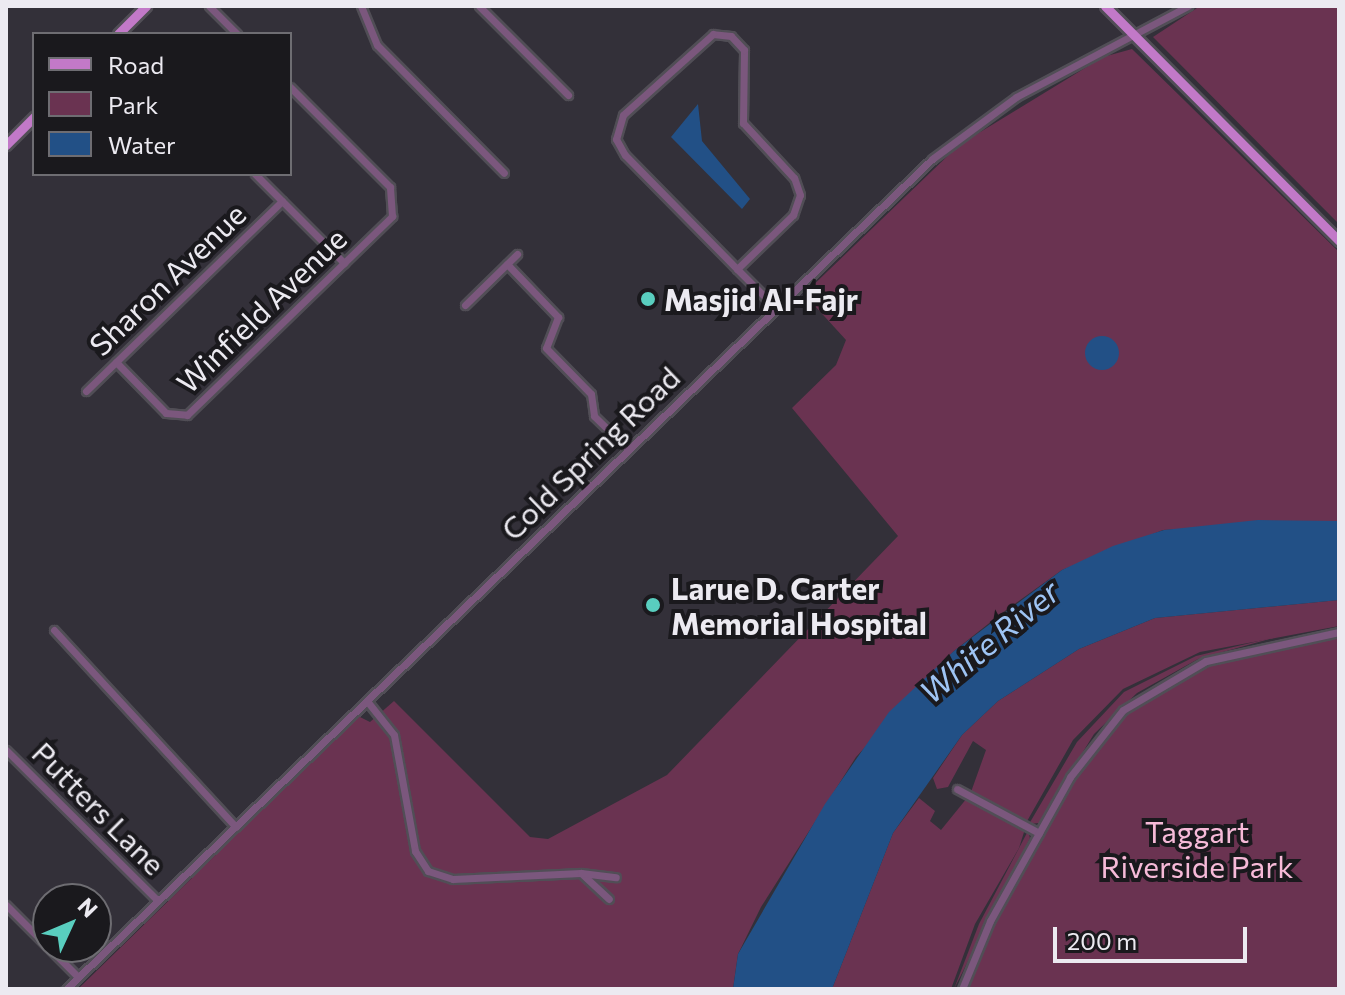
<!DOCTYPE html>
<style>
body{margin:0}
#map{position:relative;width:1345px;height:995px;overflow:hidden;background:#333039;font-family:Commissioner,sans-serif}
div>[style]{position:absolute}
.green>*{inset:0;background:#6a3351}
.water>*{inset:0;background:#225086}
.round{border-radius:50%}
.roads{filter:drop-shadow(2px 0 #514e56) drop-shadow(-2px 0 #514e56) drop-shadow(0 2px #514e56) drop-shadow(0 -2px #514e56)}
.minor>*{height:7px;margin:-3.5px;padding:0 3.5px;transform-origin:3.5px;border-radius:3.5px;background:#7b577d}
.major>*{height:9px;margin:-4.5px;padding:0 4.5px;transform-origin:4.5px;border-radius:4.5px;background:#c279c8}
.dots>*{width:22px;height:22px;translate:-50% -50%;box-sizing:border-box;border:4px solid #1a191d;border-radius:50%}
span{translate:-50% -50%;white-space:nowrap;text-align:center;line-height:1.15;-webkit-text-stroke:8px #1a191d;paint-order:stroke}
.street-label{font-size:30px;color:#eceaf1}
.poi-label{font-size:30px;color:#eceaf1;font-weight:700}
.left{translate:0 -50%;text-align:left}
.park-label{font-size:30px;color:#f6bad8}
.water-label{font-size:32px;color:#9ec4f4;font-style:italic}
.frame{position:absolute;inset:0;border:8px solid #eceaf1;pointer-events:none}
.legend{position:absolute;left:32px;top:32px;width:260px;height:144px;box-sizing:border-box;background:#1a191d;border:2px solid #6e6d72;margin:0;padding:10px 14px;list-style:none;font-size:24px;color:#eceaf1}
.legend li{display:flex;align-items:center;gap:16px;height:40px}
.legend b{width:40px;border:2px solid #6e6d72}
.north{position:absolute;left:32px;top:883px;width:80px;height:80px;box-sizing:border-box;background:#1a191d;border:2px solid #6e6d72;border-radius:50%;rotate:46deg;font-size:22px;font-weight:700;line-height:32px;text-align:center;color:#eceaf1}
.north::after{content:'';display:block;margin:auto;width:28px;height:36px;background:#59cebf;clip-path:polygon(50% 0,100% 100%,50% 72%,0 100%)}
.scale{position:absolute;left:1053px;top:927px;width:194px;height:36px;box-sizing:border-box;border:4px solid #eceaf1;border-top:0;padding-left:10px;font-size:24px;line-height:28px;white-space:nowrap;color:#eceaf1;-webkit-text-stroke:6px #1a191d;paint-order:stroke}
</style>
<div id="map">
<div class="green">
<div style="clip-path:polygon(1200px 6px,1339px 6px,1339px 224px,1153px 37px)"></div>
<div style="clip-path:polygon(1132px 49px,1339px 252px,1339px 521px,1163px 530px,1062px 570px,1002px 613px,954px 651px,856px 757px,761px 907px,738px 954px,733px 989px,78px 989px,358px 716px,370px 722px,394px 701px,530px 837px,548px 839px,667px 775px,898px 536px,792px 408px,836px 365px,846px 340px,804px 294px,959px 145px,1103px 57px)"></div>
<div style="clip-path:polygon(1339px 600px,1339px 626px,1200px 652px,1123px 689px,1073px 740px,1026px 823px,971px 792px,986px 750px,973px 741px,948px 787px,937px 789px,933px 778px,962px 735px,998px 701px,1079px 649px,1155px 618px)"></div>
<div style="clip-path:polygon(1284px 635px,1198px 659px,1137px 693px,1094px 734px,1039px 823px,1029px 824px,1077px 742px,1124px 692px,1196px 656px)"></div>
<div style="clip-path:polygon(1339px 636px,1339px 989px,963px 989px,997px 907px,1097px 743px,1123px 715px,1221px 658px)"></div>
<div style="clip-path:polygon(919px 798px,935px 811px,930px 821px,941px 830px,967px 798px,1025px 829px,1019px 848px,975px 924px,951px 989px,832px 989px,893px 833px)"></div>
<div style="clip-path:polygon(1028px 831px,1030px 838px,954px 989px,979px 924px)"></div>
</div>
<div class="water">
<div style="clip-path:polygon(698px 104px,702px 141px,750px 199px,742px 209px,671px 137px)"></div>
<div class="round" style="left:1085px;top:336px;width:34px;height:34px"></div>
<div style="clip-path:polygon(1258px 520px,1339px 521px,1339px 600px,1155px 618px,1079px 649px,998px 701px,962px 735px,893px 833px,832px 989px,733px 989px,738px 954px,825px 804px,889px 712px,954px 651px,1062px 570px,1113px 546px,1164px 530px)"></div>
</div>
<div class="roads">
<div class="minor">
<div style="left:209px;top:6px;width:40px;rotate:45deg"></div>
<div style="left:361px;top:6px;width:42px;rotate:67.7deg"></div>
<div style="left:377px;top:45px;width:180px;rotate:45.2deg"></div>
<div style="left:479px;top:6px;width:126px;rotate:45deg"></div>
<div style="left:255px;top:174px;width:126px;rotate:45deg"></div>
<div style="left:507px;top:264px;width:74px;rotate:46.1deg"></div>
<div style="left:558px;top:317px;width:33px;rotate:111deg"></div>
<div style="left:546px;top:348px;width:64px;rotate:45.6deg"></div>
<div style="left:591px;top:394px;width:22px;rotate:82deg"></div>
<div style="left:594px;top:416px;width:47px;rotate:44.1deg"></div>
<div style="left:737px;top:269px;width:78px;rotate:-44deg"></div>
<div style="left:793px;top:215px;width:21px;rotate:-71deg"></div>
<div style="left:800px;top:195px;width:18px;rotate:-109deg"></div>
<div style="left:794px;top:178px;width:75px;rotate:-132.8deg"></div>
<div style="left:743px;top:123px;width:73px;rotate:-89.2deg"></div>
<div style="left:744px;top:50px;width:19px;rotate:-133deg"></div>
<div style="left:731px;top:36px;width:18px;rotate:-174deg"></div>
<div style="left:713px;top:34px;width:121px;rotate:138deg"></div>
<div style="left:623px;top:115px;width:25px;rotate:106deg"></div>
<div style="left:616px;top:139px;width:18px;rotate:61deg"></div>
<div style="left:625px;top:155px;width:160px;rotate:45.5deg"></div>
<div style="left:737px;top:269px;width:40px;rotate:45deg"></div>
<div style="left:765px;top:297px;width:15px;rotate:48deg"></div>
<div style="left:465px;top:305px;width:73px;rotate:-44.4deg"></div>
<div style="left:116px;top:362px;width:71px;rotate:45.6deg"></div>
<div style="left:166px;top:413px;width:21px;rotate:5deg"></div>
<div style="left:187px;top:415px;width:286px;rotate:-44.1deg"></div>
<div style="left:392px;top:216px;width:29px;rotate:-94deg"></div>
<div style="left:390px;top:187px;width:141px;rotate:-135deg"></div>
<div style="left:86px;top:391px;width:273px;rotate:-44.1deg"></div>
<div style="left:54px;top:630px;width:268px;rotate:47.3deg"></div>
<div style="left:367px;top:701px;width:43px;rotate:51.5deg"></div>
<div style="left:394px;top:735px;width:118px;rotate:79.7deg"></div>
<div style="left:415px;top:851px;width:24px;rotate:57deg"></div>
<div style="left:428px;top:871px;width:26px;rotate:18deg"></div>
<div style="left:453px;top:879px;width:128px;rotate:-2.7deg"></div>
<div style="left:581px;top:873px;width:38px;rotate:43deg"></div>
<div style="left:6px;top:750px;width:214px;rotate:44.8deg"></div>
<div style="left:957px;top:789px;width:93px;rotate:28.2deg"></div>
<div style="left:581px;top:873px;width:35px;rotate:7deg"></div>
<div style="left:6px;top:905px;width:102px;rotate:45deg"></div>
<div style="left:66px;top:989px;width:1200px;rotate:-43.78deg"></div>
<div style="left:932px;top:159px;width:104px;rotate:-36.4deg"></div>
<div style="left:1016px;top:97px;width:195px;rotate:-27.9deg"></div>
<div style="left:962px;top:989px;width:74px;rotate:-67.6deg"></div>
<div style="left:990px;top:921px;width:165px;rotate:-60.9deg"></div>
<div style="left:1070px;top:777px;width:85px;rotate:-51.7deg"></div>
<div style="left:1123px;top:710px;width:96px;rotate:-30.6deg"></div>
<div style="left:1206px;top:661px;width:136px;rotate:-12.3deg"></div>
</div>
<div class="major">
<div style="left:1105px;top:6px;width:332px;rotate:45.1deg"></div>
<div style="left:118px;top:34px;width:40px;rotate:-45deg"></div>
<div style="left:6px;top:145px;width:40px;rotate:-45deg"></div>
</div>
</div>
<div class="dots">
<div style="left:648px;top:299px;background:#59cebf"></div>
<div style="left:653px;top:605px;background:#59cebf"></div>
</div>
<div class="street-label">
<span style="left:167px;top:279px;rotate:-44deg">Sharon Avenue</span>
<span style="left:261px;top:310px;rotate:-44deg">Winfield Avenue</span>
<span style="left:590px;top:453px;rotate:-44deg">Cold Spring Road</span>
<span style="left:99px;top:808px;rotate:45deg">Putters Lane</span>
</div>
<div class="poi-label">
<span class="left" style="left:664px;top:299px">Masjid Al-Fajr</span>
<span class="left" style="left:671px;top:605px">Larue D. Carter<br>Memorial Hospital</span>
</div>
<div class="park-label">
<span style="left:1197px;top:848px">Taggart<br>Riverside Park</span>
</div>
<div class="water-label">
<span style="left:989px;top:641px;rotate:-40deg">White River</span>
</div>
<div class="frame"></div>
<ul class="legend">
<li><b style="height:10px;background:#c279c8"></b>Road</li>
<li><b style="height:22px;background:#6a3351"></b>Park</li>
<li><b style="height:22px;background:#225086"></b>Water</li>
</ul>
<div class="north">N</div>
<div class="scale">200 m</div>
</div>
